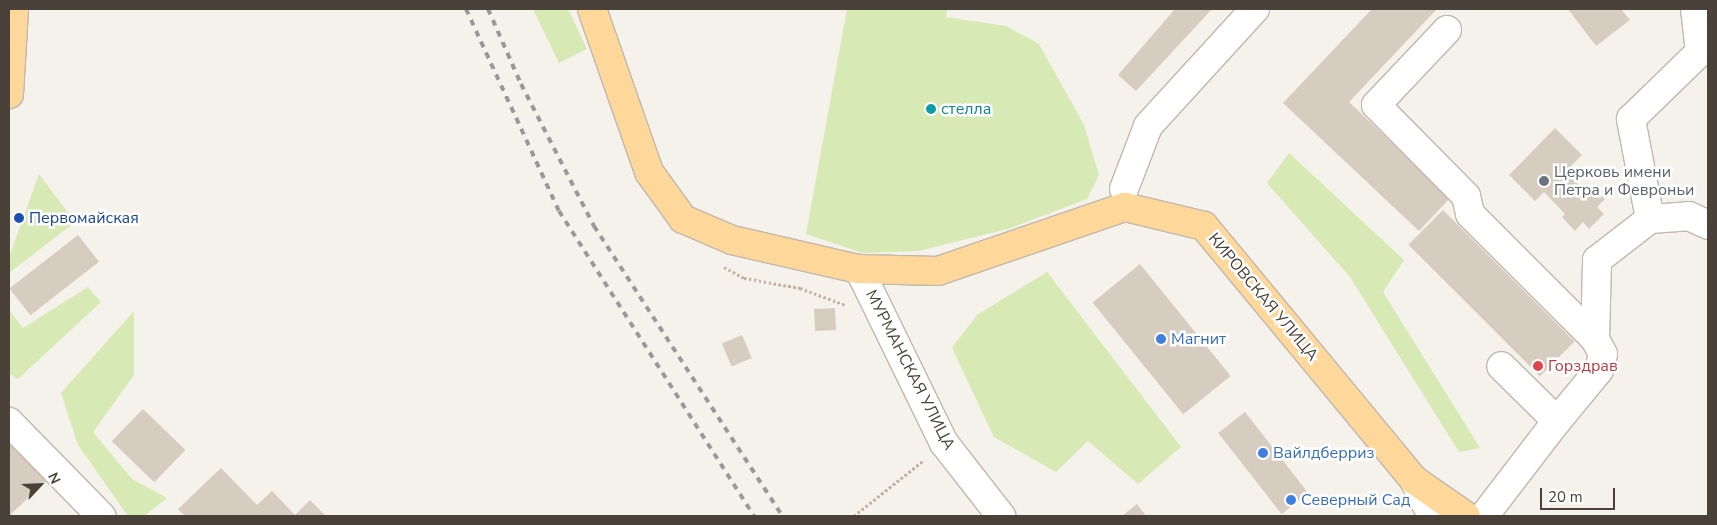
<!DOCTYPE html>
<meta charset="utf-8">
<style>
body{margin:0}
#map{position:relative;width:1717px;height:525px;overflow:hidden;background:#f5f1eb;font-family:"Nunito Sans",sans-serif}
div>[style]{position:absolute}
.green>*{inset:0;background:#d7e9b4}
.building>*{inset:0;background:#d7ccc0;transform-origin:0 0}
.path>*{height:3px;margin-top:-1.5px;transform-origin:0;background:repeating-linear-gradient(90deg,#c3b29e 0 2.5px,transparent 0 5px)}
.roads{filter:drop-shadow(1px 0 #c1b8ad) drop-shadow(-1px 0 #c1b8ad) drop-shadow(0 1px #c1b8ad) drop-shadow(0 -1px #c1b8ad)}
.minor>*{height:28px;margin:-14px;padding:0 14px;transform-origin:14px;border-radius:14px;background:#fff}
.major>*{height:28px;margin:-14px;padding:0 14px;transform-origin:14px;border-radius:14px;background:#fed79b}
.rail>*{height:4px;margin-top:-2px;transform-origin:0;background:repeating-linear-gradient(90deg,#999 0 6px,transparent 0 12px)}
.dots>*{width:14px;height:14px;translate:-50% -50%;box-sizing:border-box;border:2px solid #fff;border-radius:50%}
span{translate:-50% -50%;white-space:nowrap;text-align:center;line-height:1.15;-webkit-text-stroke:5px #fff;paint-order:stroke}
.culture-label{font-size:16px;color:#0d838f}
.left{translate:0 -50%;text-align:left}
.worship-label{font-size:16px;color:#5b616d}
.transit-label{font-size:16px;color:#164399}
.street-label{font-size:16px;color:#4a4138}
.shop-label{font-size:16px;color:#366cbe}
.health-label{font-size:16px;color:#be3a42}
.frame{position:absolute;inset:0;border:10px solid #4a4138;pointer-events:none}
.north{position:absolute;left:15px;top:460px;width:50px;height:50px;-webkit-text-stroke:4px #fff;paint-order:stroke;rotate:65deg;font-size:14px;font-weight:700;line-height:20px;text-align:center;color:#4a4138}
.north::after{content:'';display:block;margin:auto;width:18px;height:22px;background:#4a4138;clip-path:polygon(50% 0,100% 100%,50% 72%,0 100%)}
.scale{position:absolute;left:1540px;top:488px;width:75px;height:22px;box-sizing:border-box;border:2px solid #4a4138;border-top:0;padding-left:6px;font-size:15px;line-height:18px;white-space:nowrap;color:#4a4138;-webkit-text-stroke:4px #fff;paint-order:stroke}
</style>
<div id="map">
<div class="green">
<div style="clip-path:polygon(533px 9px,568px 9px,587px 49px,559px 63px)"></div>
<div style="clip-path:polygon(847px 9px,947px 9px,946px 17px,1006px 26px,1039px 44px,1084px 125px,1099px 175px,1087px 199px,1008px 229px,918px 251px,863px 253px,806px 234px)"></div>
<div style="clip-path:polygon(1289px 153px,1404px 260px,1383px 292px,1480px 448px,1459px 452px,1350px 277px,1267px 183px)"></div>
<div style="clip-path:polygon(39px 174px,75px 222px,9px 273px,9px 257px)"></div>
<div style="clip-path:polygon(1047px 272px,1181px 447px,1138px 484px,1088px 441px,1056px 472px,994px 437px,952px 348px,977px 315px)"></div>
<div style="clip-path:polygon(88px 287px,101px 302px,18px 379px,9px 374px,9px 310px,23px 328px)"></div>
<div style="clip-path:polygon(134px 311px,134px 375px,93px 432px,132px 479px,167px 498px,144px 516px,128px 516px,78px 445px,61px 393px)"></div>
</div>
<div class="building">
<div style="clip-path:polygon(1175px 9px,1212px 9px,1136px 91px,1118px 75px)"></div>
<div style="clip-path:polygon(1372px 9px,1437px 9px,1349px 102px,1450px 198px,1419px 231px,1283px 103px)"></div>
<div style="clip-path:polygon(1568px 9px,1621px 9px,1630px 20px,1596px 46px)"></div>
<div style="clip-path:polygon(1555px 128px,1582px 155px,1565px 172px,1586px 192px,1593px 186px,1605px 199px,1597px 207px,1604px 214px,1589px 229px,1583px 222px,1575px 231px,1562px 217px,1565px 214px,1544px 192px,1535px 201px,1509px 175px)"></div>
<div style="left:1443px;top:210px;width:186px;height:49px;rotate:45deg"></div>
<div style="left:78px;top:235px;width:34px;height:87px;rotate:52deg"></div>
<div style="left:1140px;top:264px;width:144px;height:61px;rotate:51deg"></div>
<div style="left:835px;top:308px;width:22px;height:21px;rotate:87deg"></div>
<div style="left:742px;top:335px;width:25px;height:22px;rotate:67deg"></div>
<div style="left:143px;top:409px;width:59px;height:45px;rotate:44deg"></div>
<div style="left:1245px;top:412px;width:103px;height:34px;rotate:52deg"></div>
<div style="clip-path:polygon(9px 436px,49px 478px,9px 516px)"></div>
<div style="clip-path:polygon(221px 468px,257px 505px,272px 491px,295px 515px,310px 500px,326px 516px,185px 516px,178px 509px)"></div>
<div style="clip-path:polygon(1137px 504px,1146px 516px,1122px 516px)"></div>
</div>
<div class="path">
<div style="left:724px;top:267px;width:23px;rotate:29deg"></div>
<div style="left:744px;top:278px;width:57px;rotate:10.1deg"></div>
<div style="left:800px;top:288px;width:48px;rotate:20.7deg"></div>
<div style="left:854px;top:516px;width:90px;rotate:-38.7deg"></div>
</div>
<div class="roads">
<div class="minor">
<div style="left:1447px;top:30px;width:103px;rotate:133.4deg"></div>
<div style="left:1376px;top:105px;width:128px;rotate:45.3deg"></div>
<div style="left:1466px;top:196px;width:18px;rotate:77deg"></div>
<div style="left:1470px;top:214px;width:177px;rotate:45deg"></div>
<div style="left:1124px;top:189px;width:67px;rotate:-69.1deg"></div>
<div style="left:1148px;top:126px;width:159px;rotate:-47.6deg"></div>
<div style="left:1650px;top:219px;width:39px;rotate:-4deg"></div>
<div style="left:1689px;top:216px;width:21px;rotate:25deg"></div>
<div style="left:859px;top:269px;width:194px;rotate:64deg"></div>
<div style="left:944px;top:443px;width:93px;rotate:52deg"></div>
<div style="left:1557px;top:421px;width:66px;rotate:-50.5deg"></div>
<div style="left:1599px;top:370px;width:16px;rotate:-76deg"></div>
<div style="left:1603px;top:354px;width:17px;rotate:-118deg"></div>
<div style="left:1595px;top:339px;width:79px;rotate:-88.5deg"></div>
<div style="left:1597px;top:260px;width:67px;rotate:-37.7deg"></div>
<div style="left:1650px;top:219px;width:102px;rotate:-100.8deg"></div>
<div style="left:1631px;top:119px;width:96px;rotate:-44.2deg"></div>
<div style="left:1700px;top:52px;width:43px;rotate:-96.6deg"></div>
<div style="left:9px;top:422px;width:132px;rotate:45.6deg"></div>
<div style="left:1414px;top:480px;width:40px;rotate:63.4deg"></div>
<div style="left:1484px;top:516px;width:120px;rotate:-52.5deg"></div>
<div style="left:1557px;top:421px;width:78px;rotate:-135.5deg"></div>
</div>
<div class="major">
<div style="left:592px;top:9px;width:173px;rotate:70.7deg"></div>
<div style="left:649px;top:172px;width:58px;rotate:54.1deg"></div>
<div style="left:683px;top:219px;width:53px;rotate:23.2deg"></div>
<div style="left:732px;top:240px;width:130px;rotate:12.9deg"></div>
<div style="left:859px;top:269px;width:79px;rotate:1.5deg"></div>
<div style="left:938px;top:271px;width:198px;rotate:-18.9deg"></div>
<div style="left:1125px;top:207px;width:81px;rotate:13.5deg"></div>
<div style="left:1204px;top:226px;width:330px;rotate:50.4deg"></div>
<div style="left:1414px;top:480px;width:63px;rotate:34.7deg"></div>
<div style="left:9px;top:94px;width:85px;rotate:-86.6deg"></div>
</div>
</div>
<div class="rail">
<div style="left:466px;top:9px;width:222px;rotate:65.3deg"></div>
<div style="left:559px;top:211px;width:362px;rotate:57.4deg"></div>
<div style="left:488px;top:9px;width:82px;rotate:66.3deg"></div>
<div style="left:521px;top:84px;width:160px;rotate:62.8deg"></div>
<div style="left:594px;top:226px;width:346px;rotate:57deg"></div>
</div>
<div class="dots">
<div style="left:931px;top:109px;background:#0f9aa8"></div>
<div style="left:1544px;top:181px;background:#6b7280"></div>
<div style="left:19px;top:218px;background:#1a4fb4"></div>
<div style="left:1161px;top:339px;background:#3f7fe0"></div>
<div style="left:1538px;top:366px;background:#e0444e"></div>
<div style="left:1263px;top:453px;background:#3f7fe0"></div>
<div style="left:1291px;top:500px;background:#3f7fe0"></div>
</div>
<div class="culture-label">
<span class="left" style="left:941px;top:109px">стелла</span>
</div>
<div class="worship-label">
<span class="left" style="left:1554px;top:181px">Церковь имени<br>Петра и Февроньи</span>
</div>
<div class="transit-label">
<span class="left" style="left:29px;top:218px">Первомайская</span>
</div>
<div class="street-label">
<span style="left:1263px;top:297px;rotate:50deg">КИРОВСКАЯ УЛИЦА</span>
<span style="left:910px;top:370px;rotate:63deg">МУРМАНСКАЯ УЛИЦА</span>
</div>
<div class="shop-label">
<span class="left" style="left:1171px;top:339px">Магнит</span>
<span class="left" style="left:1273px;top:453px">Вайлдберриз</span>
<span class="left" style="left:1301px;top:500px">Северный Сад</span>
</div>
<div class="health-label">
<span class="left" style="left:1548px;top:366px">Горздрав</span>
</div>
<div class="frame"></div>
<div class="north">N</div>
<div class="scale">20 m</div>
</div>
